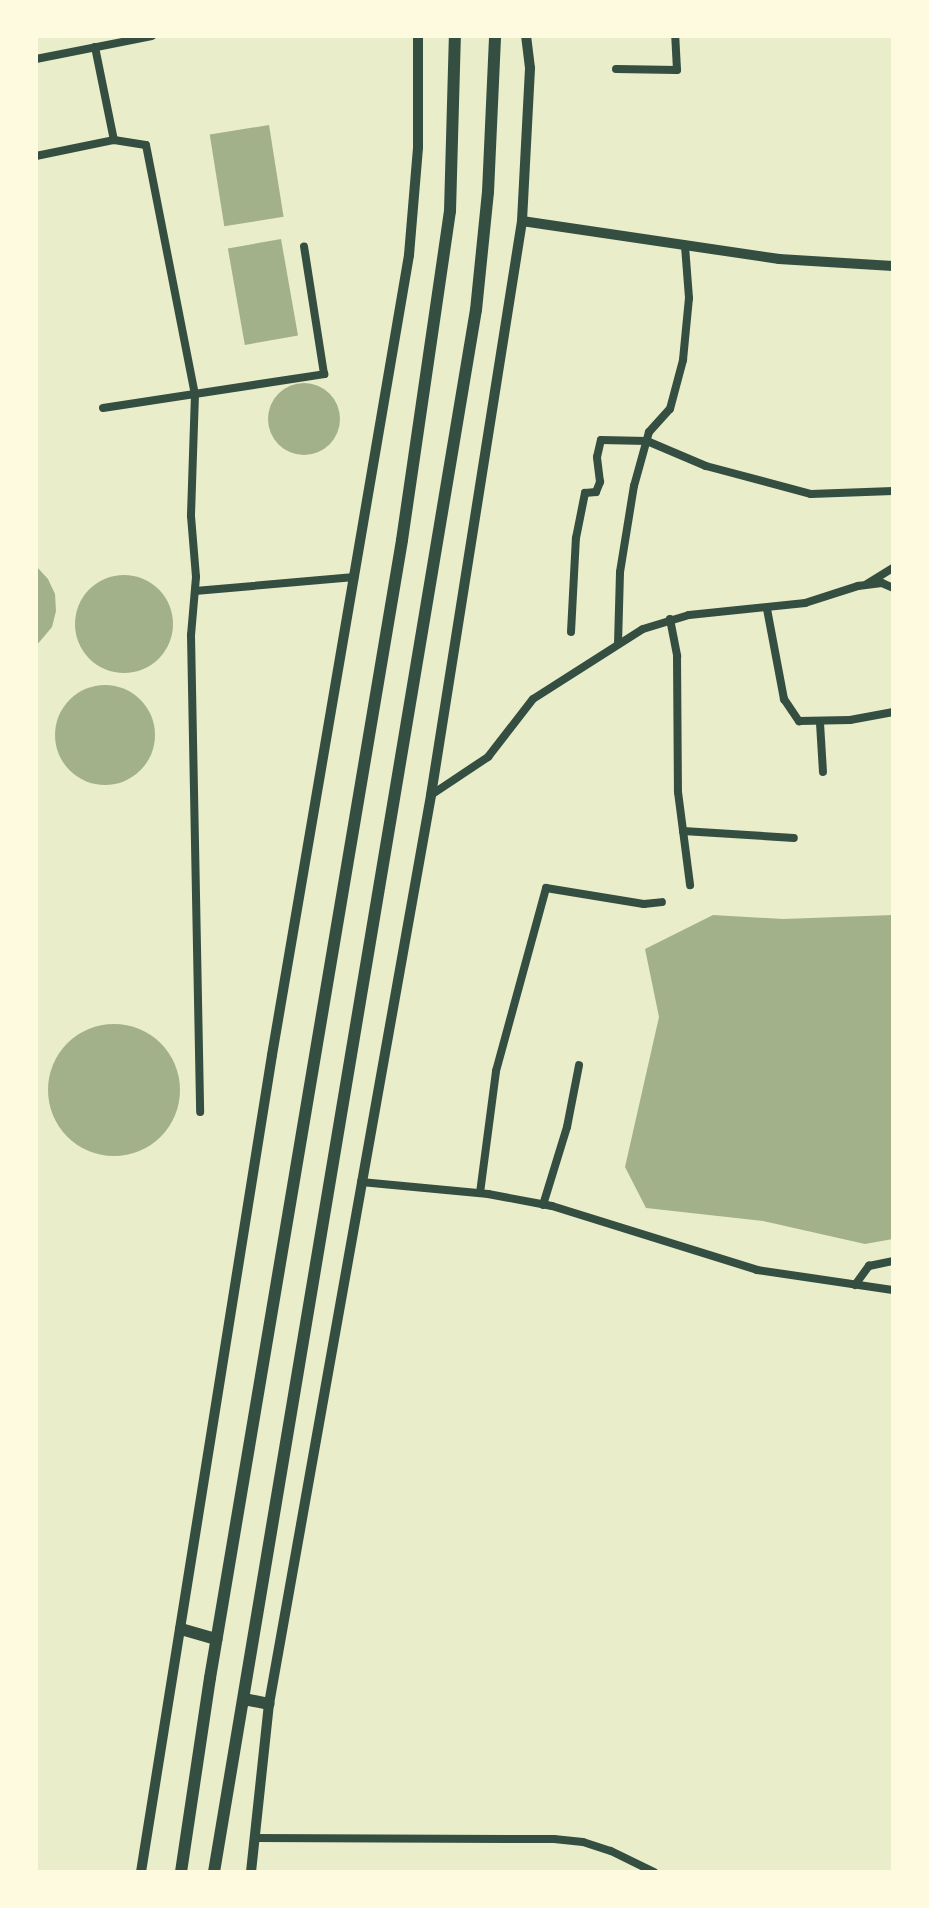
<!DOCTYPE html>
<style>
body{margin:0}
#map{position:relative;width:929px;height:1908px;overflow:hidden;background:#e9edc9;font-family:Cabin,sans-serif}
div>[style]{position:absolute}
.water>*{inset:0;background:#a3b18a;transform-origin:0 0}
.round{border-radius:50%}
.minor>*{height:8px;margin:-4px;padding:0 4px;transform-origin:4px;border-radius:4px;background:#344e41}
.tertiary>*{height:10px;margin:-5px;padding:0 5px;transform-origin:5px;border-radius:5px;background:#344e41}
.trunk>*{height:12px;margin:-6px;padding:0 6px;transform-origin:6px;border-radius:6px;background:#344e41}
span{translate:-50% -50%;white-space:nowrap;text-align:center;line-height:1.15;-webkit-text-stroke:6px #fefae0;paint-order:stroke}
.frame{position:absolute;inset:0;border:38px solid #fefae0;pointer-events:none}
</style>
<div id="map">
<div class="water">
<div style="left:269px;top:125px;width:93px;height:60px;rotate:81deg"></div>
<div style="left:281px;top:239px;width:98px;height:54px;rotate:80deg"></div>
<div class="round" style="left:268px;top:383px;width:72px;height:72px"></div>
<div style="clip-path:polygon(36px 566px,48px 579px,55px 594px,56px 611px,52px 627px,36px 646px)"></div>
<div class="round" style="left:75px;top:575px;width:98px;height:98px"></div>
<div class="round" style="left:55px;top:685px;width:100px;height:100px"></div>
<div style="clip-path:polygon(713px 915px,783px 919px,893px 915px,893px 1239px,865px 1244px,763px 1221px,646px 1208px,625px 1167px,659px 1017px,645px 949px)"></div>
<div class="round" style="left:48px;top:1024px;width:132px;height:132px"></div>
</div>
<div class="minor">
<div style="left:95px;top:47px;width:95px;rotate:78.5deg"></div>
<div style="left:36px;top:59px;width:118px;rotate:-11.2deg"></div>
<div style="left:616px;top:69px;width:61px;rotate:0.9deg"></div>
<div style="left:677px;top:70px;width:34px;rotate:-93deg"></div>
<div style="left:36px;top:156px;width:80px;rotate:-11.6deg"></div>
<div style="left:114px;top:140px;width:32px;rotate:9deg"></div>
<div style="left:146px;top:145px;width:254px;rotate:78.9deg"></div>
<div style="left:195px;top:394px;width:122px;rotate:91.9deg"></div>
<div style="left:191px;top:516px;width:61px;rotate:85.3deg"></div>
<div style="left:196px;top:577px;width:58px;rotate:94.9deg"></div>
<div style="left:191px;top:635px;width:477px;rotate:88.9deg"></div>
<div style="left:103px;top:408px;width:224px;rotate:-8.7deg"></div>
<div style="left:324px;top:374px;width:129px;rotate:-98.9deg"></div>
<div style="left:867px;top:584px;width:31px;rotate:-32deg"></div>
<div style="left:195px;top:591px;width:160px;rotate:-5deg"></div>
<div style="left:767px;top:609px;width:92px;rotate:79.3deg"></div>
<div style="left:784px;top:699px;width:27px;rotate:56deg"></div>
<div style="left:799px;top:721px;width:51px;rotate:-1.1deg"></div>
<div style="left:850px;top:720px;width:44px;rotate:-10.5deg"></div>
<div style="left:670px;top:619px;width:38px;rotate:79deg"></div>
<div style="left:677px;top:656px;width:136px;rotate:89.6deg"></div>
<div style="left:678px;top:792px;width:94px;rotate:82.6deg"></div>
<div style="left:571px;top:632px;width:94px;rotate:-87deg"></div>
<div style="left:576px;top:538px;width:46px;rotate:-78.7deg"></div>
<div style="left:585px;top:493px;width:11px;rotate:-5deg"></div>
<div style="left:596px;top:492px;width:11px;rotate:-68deg"></div>
<div style="left:600px;top:482px;width:25px;rotate:-97deg"></div>
<div style="left:597px;top:457px;width:17px;rotate:-77deg"></div>
<div style="left:601px;top:440px;width:46px;rotate:1.2deg"></div>
<div style="left:647px;top:441px;width:64px;rotate:23deg"></div>
<div style="left:706px;top:466px;width:109px;rotate:14.9deg"></div>
<div style="left:811px;top:494px;width:82px;rotate:-2.1deg"></div>
<div style="left:618px;top:644px;width:72px;rotate:-88.4deg"></div>
<div style="left:620px;top:572px;width:87px;rotate:-80.8deg"></div>
<div style="left:634px;top:486px;width:56px;rotate:-74.5deg"></div>
<div style="left:649px;top:432px;width:31px;rotate:-48deg"></div>
<div style="left:670px;top:409px;width:51px;rotate:-75.1deg"></div>
<div style="left:683px;top:360px;width:62px;rotate:-84.5deg"></div>
<div style="left:689px;top:298px;width:52px;rotate:-94.4deg"></div>
<div style="left:820px;top:723px;width:49px;rotate:86.5deg"></div>
<div style="left:431px;top:795px;width:69px;rotate:-33.7deg"></div>
<div style="left:488px;top:757px;width:73px;rotate:-52.2deg"></div>
<div style="left:533px;top:699px;width:130px;rotate:-32.5deg"></div>
<div style="left:643px;top:629px;width:48px;rotate:-16.9deg"></div>
<div style="left:689px;top:615px;width:117px;rotate:-5.9deg"></div>
<div style="left:805px;top:603px;width:56px;rotate:-17.8deg"></div>
<div style="left:858px;top:586px;width:24px;rotate:-7deg"></div>
<div style="left:882px;top:583px;width:12px;rotate:24deg"></div>
<div style="left:683px;top:831px;width:111px;rotate:3.6deg"></div>
<div style="left:361px;top:1182px;width:128px;rotate:5.4deg"></div>
<div style="left:488px;top:1194px;width:65px;rotate:10.6deg"></div>
<div style="left:552px;top:1206px;width:215px;rotate:17.3deg"></div>
<div style="left:757px;top:1270px;width:137px;rotate:8.4deg"></div>
<div style="left:480px;top:1193px;width:123px;rotate:-82.5deg"></div>
<div style="left:496px;top:1071px;width:190px;rotate:-74.7deg"></div>
<div style="left:546px;top:888px;width:99px;rotate:9.3deg"></div>
<div style="left:644px;top:904px;width:18px;rotate:-6deg"></div>
<div style="left:543px;top:1205px;width:82px;rotate:-72.9deg"></div>
<div style="left:567px;top:1127px;width:63px;rotate:-79deg"></div>
<div style="left:855px;top:1285px;width:24px;rotate:-54deg"></div>
<div style="left:869px;top:1266px;width:25px;rotate:-12deg"></div>
<div style="left:254px;top:1838px;width:300px;rotate:0.2deg"></div>
<div style="left:554px;top:1839px;width:29px;rotate:6deg"></div>
<div style="left:583px;top:1842px;width:29px;rotate:18deg"></div>
<div style="left:611px;top:1851px;width:48px;rotate:26deg"></div>
</div>
<div class="tertiary">
<div style="left:522px;top:221px;width:260px;rotate:8.4deg"></div>
<div style="left:779px;top:259px;width:114px;rotate:3.5deg"></div>
<div style="left:141px;top:1872px;width:827px;rotate:-80.89deg"></div>
<div style="left:272px;top:1055px;width:812px;rotate:-80.28deg"></div>
<div style="left:409px;top:255px;width:108px;rotate:-85.2deg"></div>
<div style="left:418px;top:147px;width:111px;rotate:-90deg"></div>
<div style="left:251px;top:1872px;width:169px;rotate:-83.9deg"></div>
<div style="left:269px;top:1704px;width:923px;rotate:-79.89deg"></div>
<div style="left:431px;top:795px;width:581px;rotate:-80.99deg"></div>
<div style="left:522px;top:221px;width:153px;rotate:-87deg"></div>
<div style="left:530px;top:68px;width:32px;rotate:-97deg"></div>
</div>
<div class="trunk">
<div style="left:181px;top:1629px;width:37px;rotate:16deg"></div>
<div style="left:244px;top:1699px;width:25px;rotate:11deg"></div>
<div style="left:181px;top:1872px;width:196px;rotate:-81.5deg"></div>
<div style="left:210px;top:1678px;width:1154px;rotate:-80.42deg"></div>
<div style="left:402px;top:540px;width:332px;rotate:-81.7deg"></div>
<div style="left:450px;top:211px;width:175px;rotate:-88.4deg"></div>
<div style="left:214px;top:1872px;width:1584px;rotate:-80.48deg"></div>
<div style="left:476px;top:310px;width:119px;rotate:-84.2deg"></div>
<div style="left:488px;top:192px;width:156px;rotate:-87.4deg"></div>
</div>
<div class="frame"></div>
</div>
